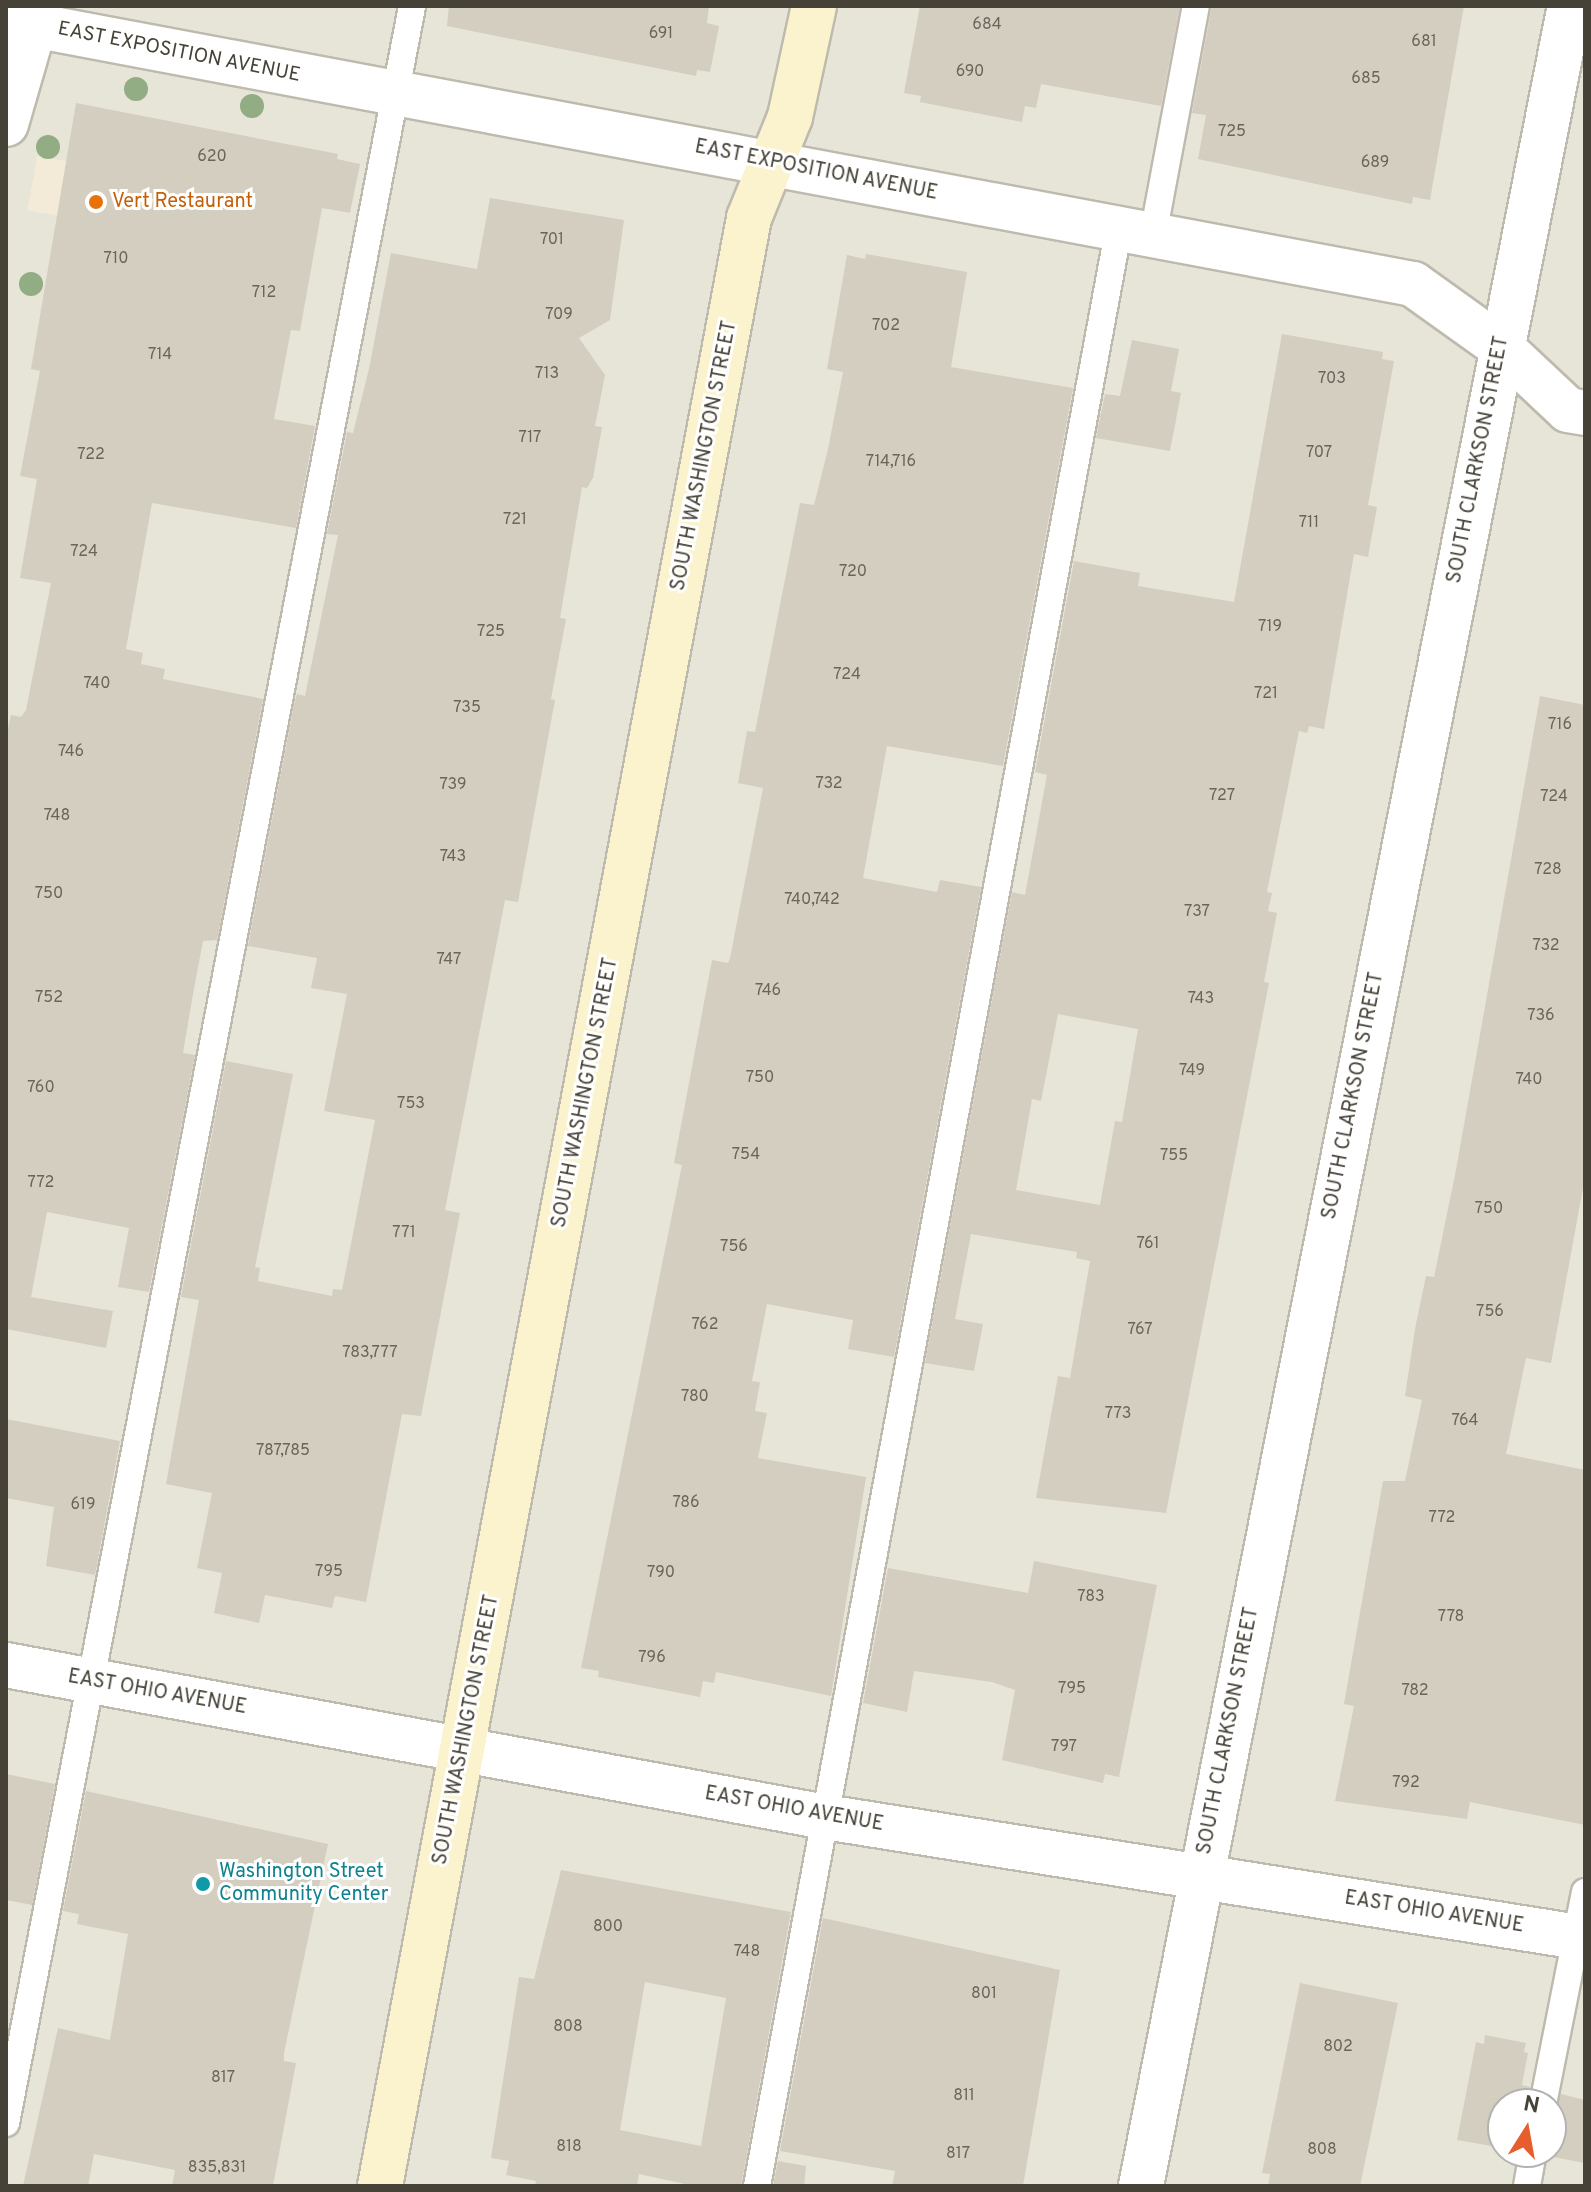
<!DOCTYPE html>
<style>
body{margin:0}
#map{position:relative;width:1591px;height:2192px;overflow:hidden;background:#f3f1ea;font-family:Overpass,sans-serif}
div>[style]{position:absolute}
.residential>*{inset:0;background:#e7e4d8}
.commercial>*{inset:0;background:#f3ead7;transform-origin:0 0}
.building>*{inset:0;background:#d4cec0}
.roads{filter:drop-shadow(2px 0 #bebaad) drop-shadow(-2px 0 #bebaad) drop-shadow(0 2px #bebaad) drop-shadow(0 -2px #bebaad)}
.lane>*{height:26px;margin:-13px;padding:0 13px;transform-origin:13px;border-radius:13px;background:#fff}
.street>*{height:44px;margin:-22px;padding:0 22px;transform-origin:22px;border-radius:22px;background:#fff}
.secondary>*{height:44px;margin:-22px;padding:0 22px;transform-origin:22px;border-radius:22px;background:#faf3cd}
.trees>*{width:24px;height:24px;margin:-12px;border-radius:50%;background:#92ac84}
.dots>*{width:22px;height:22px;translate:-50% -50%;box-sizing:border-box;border:4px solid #fff;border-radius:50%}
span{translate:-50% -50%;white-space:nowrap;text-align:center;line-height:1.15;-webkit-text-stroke:6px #fff;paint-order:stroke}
.number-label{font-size:16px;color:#6a655a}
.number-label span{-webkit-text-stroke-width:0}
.street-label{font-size:20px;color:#464238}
.food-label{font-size:20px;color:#c56008}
.left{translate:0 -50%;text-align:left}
.culture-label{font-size:20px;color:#0d838f}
.frame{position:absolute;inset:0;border:8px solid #464238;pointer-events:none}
.north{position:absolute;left:1487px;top:2088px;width:80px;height:80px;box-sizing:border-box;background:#fff;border:2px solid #b5b3af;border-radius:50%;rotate:11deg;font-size:22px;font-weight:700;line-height:32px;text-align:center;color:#464238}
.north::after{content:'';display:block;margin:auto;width:28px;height:36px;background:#e65d2e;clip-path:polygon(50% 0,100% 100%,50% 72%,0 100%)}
</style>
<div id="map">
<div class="residential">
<div style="clip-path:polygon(evenodd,6px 6px,1585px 6px,1585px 2186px,6px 2186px,6px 6px,1503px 2104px,1551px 2104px,1551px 2152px,1503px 2152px,1503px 2104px)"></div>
</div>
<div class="commercial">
<div style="left:37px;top:156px;width:149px;height:55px;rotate:10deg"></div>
</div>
<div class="building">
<div style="clip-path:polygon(449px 6px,709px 6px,707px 23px,719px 26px,710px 72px,697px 70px,696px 76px,447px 26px)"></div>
<div style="clip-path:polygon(920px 6px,1180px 6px,1161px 106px,1041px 84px,1036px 108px,1025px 106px,1022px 122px,920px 102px,921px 96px,904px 93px)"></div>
<div style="clip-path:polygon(1212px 6px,1464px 6px,1430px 200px,1413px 197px,1412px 204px,1198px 159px,1206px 115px,1192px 113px)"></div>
<div style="clip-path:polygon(76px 103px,338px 154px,337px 159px,360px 164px,350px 213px,322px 208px,300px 331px,291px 330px,274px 419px,315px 426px,296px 528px,152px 503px,126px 649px,143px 653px,141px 664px,165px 669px,163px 679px,263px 699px,217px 940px,203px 941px,193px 994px,183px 1053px,195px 1055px,149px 1292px,118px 1287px,129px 1228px,47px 1212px,31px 1297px,113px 1311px,106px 1348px,6px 1329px,6px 738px,11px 715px,21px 717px,26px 710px,51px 583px,20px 578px,37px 479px,20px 476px,40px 371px,31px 369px)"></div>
<div style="clip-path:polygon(490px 198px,624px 220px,610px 320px,579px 338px,605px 375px,595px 426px,602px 427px,593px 478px,587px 488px,582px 487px,560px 618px,566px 619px,551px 699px,555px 700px,518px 902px,505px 900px,445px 1210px,460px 1213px,421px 1416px,402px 1414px,366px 1602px,335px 1596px,332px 1608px,265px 1595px,259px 1623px,214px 1613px,222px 1573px,197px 1568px,212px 1493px,166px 1484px,199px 1300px,181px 1297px,226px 1061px,293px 1074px,255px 1267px,260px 1268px,258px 1281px,332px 1296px,333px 1289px,342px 1290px,375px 1120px,324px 1111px,347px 994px,311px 988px,317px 958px,248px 946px,294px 705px,297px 694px,305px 696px,338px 535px,327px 534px,347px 432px,353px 433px,369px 369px,391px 253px,477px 269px)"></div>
<div style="clip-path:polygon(866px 254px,967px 272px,951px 367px,1073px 388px,1003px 766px,887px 746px,863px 878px,937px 892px,940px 880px,981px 887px,894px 1357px,848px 1349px,853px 1320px,767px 1304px,752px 1381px,760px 1382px,755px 1411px,767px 1413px,758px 1458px,866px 1477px,831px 1696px,716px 1672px,714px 1683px,703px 1681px,700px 1697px,598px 1677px,599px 1671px,581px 1668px,682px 1165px,674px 1163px,712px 960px,728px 963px,730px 958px,763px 788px,738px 783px,747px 731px,755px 732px,800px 503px,814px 505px,828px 449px,843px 372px,827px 369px,847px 255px,865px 259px)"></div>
<div style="clip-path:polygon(evenodd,1282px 334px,1383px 352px,1382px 359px,1394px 361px,1368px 505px,1377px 507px,1368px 557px,1354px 554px,1324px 729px,1309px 726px,1307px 733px,1299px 731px,1267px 892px,1272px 893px,1268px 911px,1277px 913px,1264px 982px,1269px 983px,1166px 1513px,1036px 1498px,1058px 1376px,1070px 1378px,1090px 1261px,1076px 1258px,1077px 1252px,971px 1234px,955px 1319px,983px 1324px,974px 1371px,925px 1363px,1012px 892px,1025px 895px,1047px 775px,1035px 772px,1074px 561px,1140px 573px,1138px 586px,1234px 602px,1282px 334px,1058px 1014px,1138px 1029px,1122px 1122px,1115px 1121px,1100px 1205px,1016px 1190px,1032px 1099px,1041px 1101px,1058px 1014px)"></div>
<div style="clip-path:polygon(1132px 340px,1179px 349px,1171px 391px,1181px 393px,1170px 451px,1096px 438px,1105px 394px,1120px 396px)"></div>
<div style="clip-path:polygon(1540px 696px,1585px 705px,1585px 1177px,1551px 1363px,1526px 1358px,1506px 1454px,1585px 1470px,1585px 1825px,1470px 1802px,1467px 1819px,1335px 1801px,1354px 1706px,1344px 1704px,1383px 1481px,1405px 1481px,1422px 1400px,1405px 1396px,1415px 1329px,1426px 1276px,1434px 1277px,1456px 1170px)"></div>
<div style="clip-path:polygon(6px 1419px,120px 1441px,95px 1575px,46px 1566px,54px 1507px,6px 1498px)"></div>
<div style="clip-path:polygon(1034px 1561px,1157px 1585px,1119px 1777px,1105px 1774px,1103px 1783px,1002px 1760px,1015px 1690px,992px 1682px,914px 1671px,907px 1712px,863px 1703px,888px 1568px,1028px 1593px)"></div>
<div style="clip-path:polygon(6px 1774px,55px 1784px,32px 1905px,6px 1900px)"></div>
<div style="clip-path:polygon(86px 1791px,328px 1844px,284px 2053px,284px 2061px,296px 2063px,273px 2186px,172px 2186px,175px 2170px,94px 2154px,88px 2186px,23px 2186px,58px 2028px,110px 2040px,128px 1934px,77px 1924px,79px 1914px,63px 1911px)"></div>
<div style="clip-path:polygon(evenodd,561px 1870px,791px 1912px,741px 2186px,694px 2186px,639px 2174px,637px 2186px,535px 2186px,536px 2181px,506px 2175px,509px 2161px,491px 2158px,519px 1977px,534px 1979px,561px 1870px,645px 1982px,726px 1998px,701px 2146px,620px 2130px,645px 1982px)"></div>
<div style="clip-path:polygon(823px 1918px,1060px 1970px,1023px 2186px,892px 2186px,895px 2171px,780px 2151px)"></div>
<div style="clip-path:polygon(1300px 1983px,1398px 2003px,1360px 2186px,1268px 2186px,1270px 2174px,1262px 2173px)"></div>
<div style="clip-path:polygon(1485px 2035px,1526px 2043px,1524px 2052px,1528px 2053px,1522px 2085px,1530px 2087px,1527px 2104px,1503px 2104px,1503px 2148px,1457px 2140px,1476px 2042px,1484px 2044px)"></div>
<div style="clip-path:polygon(1561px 2094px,1585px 2100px,1585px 2163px,1548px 2156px,1551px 2117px)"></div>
<div style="clip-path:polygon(778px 2161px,806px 2166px,804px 2186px,773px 2186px)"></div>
</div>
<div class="roads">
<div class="lane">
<div style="left:1153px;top:235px;width:233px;rotate:-79.4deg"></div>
<div style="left:1543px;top:2104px;width:216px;rotate:-78.8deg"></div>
<div style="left:6px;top:2123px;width:2156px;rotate:-79.14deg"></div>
<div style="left:757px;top:2186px;width:1991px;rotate:-79.53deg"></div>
<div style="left:1527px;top:2186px;width:35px;rotate:-80deg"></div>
</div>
<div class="street">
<div style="left:6px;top:20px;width:1432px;rotate:10.63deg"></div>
<div style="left:1413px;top:284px;width:108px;rotate:35.6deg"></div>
<div style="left:1501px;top:347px;width:92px;rotate:43.2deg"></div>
<div style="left:1568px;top:410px;width:17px;rotate:10deg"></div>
<div style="left:6px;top:124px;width:123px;rotate:-73.9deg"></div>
<div style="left:6px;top:1665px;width:833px;rotate:10.51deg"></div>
<div style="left:825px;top:1817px;width:770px;rotate:9.05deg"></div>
<div style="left:1141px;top:2186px;width:2222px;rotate:-78.87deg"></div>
</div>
<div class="secondary">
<div style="left:380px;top:2186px;width:2002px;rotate:-79.38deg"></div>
<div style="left:749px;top:218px;width:109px;rotate:-67.9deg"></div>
<div style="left:790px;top:117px;width:114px;rotate:-77.8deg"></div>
</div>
</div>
<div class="trees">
<div style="left:136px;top:89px"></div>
<div style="left:252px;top:106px"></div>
<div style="left:48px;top:147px"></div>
<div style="left:31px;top:284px"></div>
</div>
<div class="dots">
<div style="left:96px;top:202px;background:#e8710a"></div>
<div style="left:203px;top:1884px;background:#0f9aa8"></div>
</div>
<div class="number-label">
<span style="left:987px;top:25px">684</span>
<span style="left:661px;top:34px">691</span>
<span style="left:1424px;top:42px">681</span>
<span style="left:970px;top:72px">690</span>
<span style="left:1366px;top:79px">685</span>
<span style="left:1232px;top:132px">725</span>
<span style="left:212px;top:157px">620</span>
<span style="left:1375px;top:163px">689</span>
<span style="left:552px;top:240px">701</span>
<span style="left:116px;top:259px">710</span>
<span style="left:264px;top:293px">712</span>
<span style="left:559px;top:315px">709</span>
<span style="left:886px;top:326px">702</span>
<span style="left:160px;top:355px">714</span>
<span style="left:547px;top:374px">713</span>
<span style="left:1332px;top:379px">703</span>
<span style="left:530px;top:438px">717</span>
<span style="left:1319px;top:453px">707</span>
<span style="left:91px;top:455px">722</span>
<span style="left:891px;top:462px">714,716</span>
<span style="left:515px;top:520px">721</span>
<span style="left:1309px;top:523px">711</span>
<span style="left:84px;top:552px">724</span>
<span style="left:853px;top:572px">720</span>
<span style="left:1270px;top:627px">719</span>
<span style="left:491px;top:632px">725</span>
<span style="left:847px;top:675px">724</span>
<span style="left:97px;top:684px">740</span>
<span style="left:1266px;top:694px">721</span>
<span style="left:467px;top:708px">735</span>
<span style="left:1560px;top:725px">716</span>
<span style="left:71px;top:752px">746</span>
<span style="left:829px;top:784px">732</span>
<span style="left:453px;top:785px">739</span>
<span style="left:1222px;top:796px">727</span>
<span style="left:1554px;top:797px">724</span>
<span style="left:57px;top:816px">748</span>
<span style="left:453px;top:857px">743</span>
<span style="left:1548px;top:870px">728</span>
<span style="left:49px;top:894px">750</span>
<span style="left:812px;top:900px">740,742</span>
<span style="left:1197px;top:912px">737</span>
<span style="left:1546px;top:946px">732</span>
<span style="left:449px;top:960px">747</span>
<span style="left:768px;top:991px">746</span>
<span style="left:49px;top:998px">752</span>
<span style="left:1201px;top:999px">743</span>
<span style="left:1541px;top:1016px">736</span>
<span style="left:1192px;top:1071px">749</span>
<span style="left:760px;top:1078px">750</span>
<span style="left:1529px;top:1080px">740</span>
<span style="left:41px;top:1088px">760</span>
<span style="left:411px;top:1104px">753</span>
<span style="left:746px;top:1155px">754</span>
<span style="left:1174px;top:1156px">755</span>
<span style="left:41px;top:1183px">772</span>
<span style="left:1489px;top:1209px">750</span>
<span style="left:404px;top:1233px">771</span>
<span style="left:1148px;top:1244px">761</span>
<span style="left:734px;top:1247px">756</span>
<span style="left:1490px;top:1312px">756</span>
<span style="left:705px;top:1325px">762</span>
<span style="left:1140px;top:1330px">767</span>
<span style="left:370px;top:1353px">783,777</span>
<span style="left:695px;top:1397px">780</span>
<span style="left:1118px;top:1414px">773</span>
<span style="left:1465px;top:1421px">764</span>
<span style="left:283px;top:1451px">787,785</span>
<span style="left:686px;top:1503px">786</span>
<span style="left:83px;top:1505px">619</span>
<span style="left:1442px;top:1518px">772</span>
<span style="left:329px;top:1572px">795</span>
<span style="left:661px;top:1573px">790</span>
<span style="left:1091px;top:1597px">783</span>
<span style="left:1451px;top:1617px">778</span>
<span style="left:652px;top:1658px">796</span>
<span style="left:1072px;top:1689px">795</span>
<span style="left:1415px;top:1691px">782</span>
<span style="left:1064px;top:1747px">797</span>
<span style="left:1406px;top:1783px">792</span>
<span style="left:608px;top:1927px">800</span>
<span style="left:747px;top:1952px">748</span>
<span style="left:984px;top:1994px">801</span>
<span style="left:568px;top:2027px">808</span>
<span style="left:1338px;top:2047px">802</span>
<span style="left:223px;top:2078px">817</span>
<span style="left:964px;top:2096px">811</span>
<span style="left:569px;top:2147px">818</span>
<span style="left:1322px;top:2150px">808</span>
<span style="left:958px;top:2154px">817</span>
<span style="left:217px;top:2168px">835,831</span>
</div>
<div class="street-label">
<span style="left:179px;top:53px;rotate:11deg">EAST EXPOSITION AVENUE</span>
<span style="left:816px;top:171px;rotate:11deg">EAST EXPOSITION AVENUE</span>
<span style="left:705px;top:456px;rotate:-79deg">SOUTH WASHINGTON STREET</span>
<span style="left:1479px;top:460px;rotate:-79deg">SOUTH CLARKSON STREET</span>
<span style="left:586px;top:1093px;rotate:-79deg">SOUTH WASHINGTON STREET</span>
<span style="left:1354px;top:1096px;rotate:-79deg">SOUTH CLARKSON STREET</span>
<span style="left:157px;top:1693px;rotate:10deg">EAST OHIO AVENUE</span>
<span style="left:467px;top:1730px;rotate:-79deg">SOUTH WASHINGTON STREET</span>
<span style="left:1229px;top:1731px;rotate:-79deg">SOUTH CLARKSON STREET</span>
<span style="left:794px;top:1810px;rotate:10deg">EAST OHIO AVENUE</span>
<span style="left:1434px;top:1913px;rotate:9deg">EAST OHIO AVENUE</span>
</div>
<div class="food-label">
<span class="left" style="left:112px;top:202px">Vert Restaurant</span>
</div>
<div class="culture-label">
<span class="left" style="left:219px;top:1884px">Washington Street<br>Community Center</span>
</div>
<div class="frame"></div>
<div class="north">N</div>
</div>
